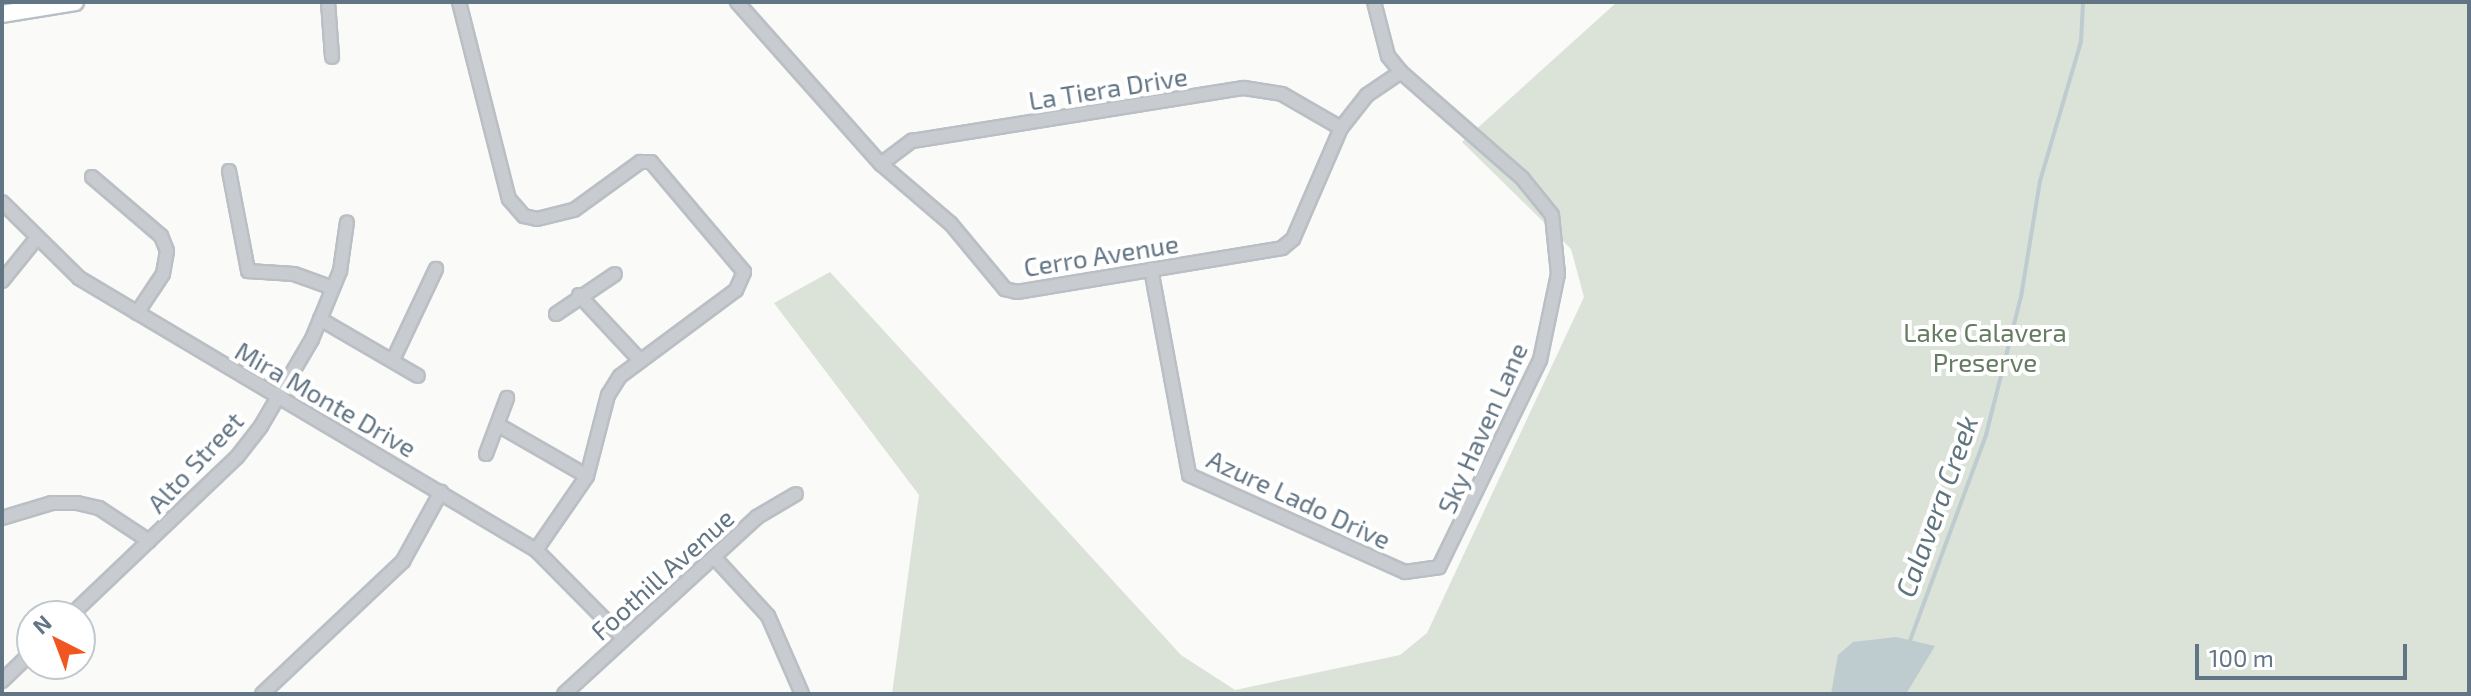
<!DOCTYPE html>
<style>
body{margin:0}
#map{position:relative;width:2471px;height:696px;overflow:hidden;background:#fafaf8;font-family:"Exo 2",sans-serif}
div>[style]{position:absolute}
.green>*{inset:0;background:#dbe2d8}
.water>*{inset:0;background:#becbcf}
.stream>*{height:4px;margin:-2px;padding:0 2px;transform-origin:2px;border-radius:2px;background:#becbcf}
.roads{filter:drop-shadow(2px 0 #b9bfc4) drop-shadow(-2px 0 #b9bfc4) drop-shadow(0 2px #b9bfc4) drop-shadow(0 -2px #b9bfc4)}
.street>*{height:12px;margin:-6px;padding:0 6px;transform-origin:6px;border-radius:6px;background:#c8ccd0}
.secondary>*{height:16px;margin:-8px;padding:0 8px;transform-origin:8px;border-radius:8px;background:#fff}
span{translate:-50% -50%;white-space:nowrap;text-align:center;line-height:1.15;-webkit-text-stroke:8px #fff;paint-order:stroke}
.street-label{font-size:26px;color:#627585}
.park-label{font-size:26px;color:#667c62}
.water-label{font-size:28px;color:#5e757e;font-style:italic}
.frame{position:absolute;inset:0;border:4px solid #627585;pointer-events:none}
.north{position:absolute;left:16px;top:600px;width:80px;height:80px;box-sizing:border-box;background:#fff;border:2px solid #c0c8ce;border-radius:50%;rotate:318deg;font-size:22px;font-weight:700;line-height:32px;text-align:center;color:#627585}
.north::after{content:'';display:block;margin:auto;width:28px;height:36px;background:#f25620;clip-path:polygon(50% 0,100% 100%,50% 72%,0 100%)}
.scale{position:absolute;left:2195px;top:644px;width:212px;height:36px;box-sizing:border-box;border:4px solid #627585;border-top:0;padding-left:10px;font-size:24px;line-height:28px;white-space:nowrap;color:#627585;-webkit-text-stroke:6px #fff;paint-order:stroke}
</style>
<div id="map">
<div class="green">
<div style="clip-path:polygon(1617px 2px,2469px 2px,2469px 694px,892px 694px,919px 495px,774px 303px,830px 272px,1181px 655px,1235px 690px,1400px 655px,1427px 633px,1584px 297px,1571px 249px,1462px 142px)"></div>
</div>
<div class="water">
<div style="clip-path:polygon(1896px 637px,1935px 646px,1906px 694px,1831px 694px,1838px 655px,1853px 642px)"></div>
</div>
<div class="stream">
<div style="left:1908px;top:646px;width:225px;rotate:-69.7deg"></div>
<div style="left:1986px;top:435px;width:142px;rotate:-75.8deg"></div>
<div style="left:2021px;top:297px;width:118px;rotate:-80.7deg"></div>
<div style="left:2040px;top:181px;width:145px;rotate:-73.6deg"></div>
<div style="left:2081px;top:42px;width:40px;rotate:-87.1deg"></div>
</div>
<div class="roads">
<div class="street">
<div style="left:328px;top:2px;width:55px;rotate:85.8deg"></div>
<div style="left:459px;top:2px;width:203px;rotate:75.8deg"></div>
<div style="left:509px;top:199px;width:23px;rotate:49deg"></div>
<div style="left:524px;top:216px;width:13px;rotate:13deg"></div>
<div style="left:537px;top:219px;width:38px;rotate:-14deg"></div>
<div style="left:574px;top:210px;width:82px;rotate:-36deg"></div>
<div style="left:640px;top:162px;width:11px"></div>
<div style="left:651px;top:162px;width:144px;rotate:49.8deg"></div>
<div style="left:744px;top:272px;width:20px;rotate:114deg"></div>
<div style="left:736px;top:290px;width:144px;rotate:143.4deg"></div>
<div style="left:620px;top:376px;width:22px;rotate:122deg"></div>
<div style="left:608px;top:395px;width:84px;rotate:104.5deg"></div>
<div style="left:587px;top:476px;width:90px;rotate:124.6deg"></div>
<div style="left:737px;top:2px;width:217px;rotate:48.4deg"></div>
<div style="left:881px;top:164px;width:92px;rotate:40.6deg"></div>
<div style="left:951px;top:224px;width:85px;rotate:50.3deg"></div>
<div style="left:1005px;top:289px;width:12px;rotate:14deg"></div>
<div style="left:1017px;top:292px;width:269px;rotate:-9.4deg"></div>
<div style="left:1282px;top:248px;width:14px;rotate:-39deg"></div>
<div style="left:1293px;top:239px;width:121px;rotate:-66.6deg"></div>
<div style="left:1341px;top:128px;width:42px;rotate:-51.8deg"></div>
<div style="left:1367px;top:95px;width:41px;rotate:-34.1deg"></div>
<div style="left:881px;top:164px;width:39px;rotate:-37deg"></div>
<div style="left:912px;top:141px;width:336px;rotate:-9.1deg"></div>
<div style="left:1244px;top:88px;width:38px;rotate:9deg"></div>
<div style="left:1282px;top:94px;width:68px;rotate:30deg"></div>
<div style="left:229px;top:171px;width:102px;rotate:79.2deg"></div>
<div style="left:248px;top:271px;width:46px;rotate:3.7deg"></div>
<div style="left:294px;top:274px;width:41px;rotate:19.7deg"></div>
<div style="left:92px;top:177px;width:91px;rotate:40.5deg"></div>
<div style="left:161px;top:236px;width:16px;rotate:68deg"></div>
<div style="left:167px;top:251px;width:23px;rotate:100deg"></div>
<div style="left:163px;top:274px;width:47px;rotate:123.7deg"></div>
<div style="left:2px;top:202px;width:108px;rotate:44.6deg"></div>
<div style="left:79px;top:278px;width:532px;rotate:30.76deg"></div>
<div style="left:536px;top:550px;width:124px;rotate:45.3deg"></div>
<div style="left:1151px;top:269px;width:209px;rotate:79.5deg"></div>
<div style="left:1189px;top:475px;width:237px;rotate:24.2deg"></div>
<div style="left:1405px;top:572px;width:34px;rotate:-8deg"></div>
<div style="left:1439px;top:567px;width:230px;rotate:-64deg"></div>
<div style="left:1540px;top:360px;width:88px;rotate:-78.2deg"></div>
<div style="left:1558px;top:274px;width:59px;rotate:-95.8deg"></div>
<div style="left:1552px;top:215px;width:48px;rotate:-129deg"></div>
<div style="left:1522px;top:178px;width:161px;rotate:-138.8deg"></div>
<div style="left:1401px;top:72px;width:21px;rotate:-129deg"></div>
<div style="left:1388px;top:56px;width:56px;rotate:-104.5deg"></div>
<div style="left:2px;top:281px;width:54px;rotate:-51deg"></div>
<div style="left:579px;top:295px;width:86px;rotate:46.9deg"></div>
<div style="left:556px;top:314px;width:71px;rotate:-34.1deg"></div>
<div style="left:320px;top:319px;width:113px;rotate:30.2deg"></div>
<div style="left:393px;top:360px;width:101px;rotate:-64.7deg"></div>
<div style="left:500px;top:426px;width:100px;rotate:29.9deg"></div>
<div style="left:486px;top:454px;width:60px;rotate:-69.4deg"></div>
<div style="left:2px;top:518px;width:52px;rotate:-16.7deg"></div>
<div style="left:52px;top:503px;width:25px"></div>
<div style="left:77px;top:503px;width:23px;rotate:13deg"></div>
<div style="left:99px;top:508px;width:60px;rotate:33.4deg"></div>
<div style="left:714px;top:557px;width:80px;rotate:47.5deg"></div>
<div style="left:768px;top:616px;width:85px;rotate:66.4deg"></div>
<div style="left:70px;top:616px;width:231px;rotate:-43.6deg"></div>
<div style="left:237px;top:457px;width:39px;rotate:-52deg"></div>
<div style="left:261px;top:426px;width:101px;rotate:-59.6deg"></div>
<div style="left:312px;top:339px;width:74px;rotate:-67.6deg"></div>
<div style="left:340px;top:271px;width:49px;rotate:-81.9deg"></div>
<div style="left:2px;top:681px;width:42px;rotate:-44deg"></div>
<div style="left:262px;top:694px;width:194px;rotate:-43.3deg"></div>
<div style="left:403px;top:561px;width:79px;rotate:-61.2deg"></div>
<div style="left:564px;top:694px;width:262px;rotate:-42.5deg"></div>
<div style="left:757px;top:517px;width:45px;rotate:-30.5deg"></div>
</div>
<div class="secondary">
<div style="left:2px;top:14px;width:74px;rotate:-9.3deg"></div>
</div>
</div>
<div class="street-label">
<span style="left:1108px;top:88px;rotate:-9deg">La Tiera Drive</span>
<span style="left:1101px;top:255px;rotate:-9deg">Cerro Avenue</span>
<span style="left:326px;top:399px;rotate:30deg">Mira Monte Drive</span>
<span style="left:1482px;top:428px;rotate:-66deg">Sky Haven Lane</span>
<span style="left:195px;top:462px;rotate:-47deg">Alto Street</span>
<span style="left:1299px;top:499px;rotate:25deg">Azure Lado Drive</span>
<span style="left:662px;top:574px;rotate:-42deg">Foothill Avenue</span>
</div>
<div class="park-label">
<span style="left:1985px;top:347px">Lake Calavera<br>Preserve</span>
</div>
<div class="water-label">
<span style="left:1936px;top:506px;rotate:-70deg">Calavera Creek</span>
</div>
<div class="frame"></div>
<div class="north">N</div>
<div class="scale">100 m</div>
</div>
